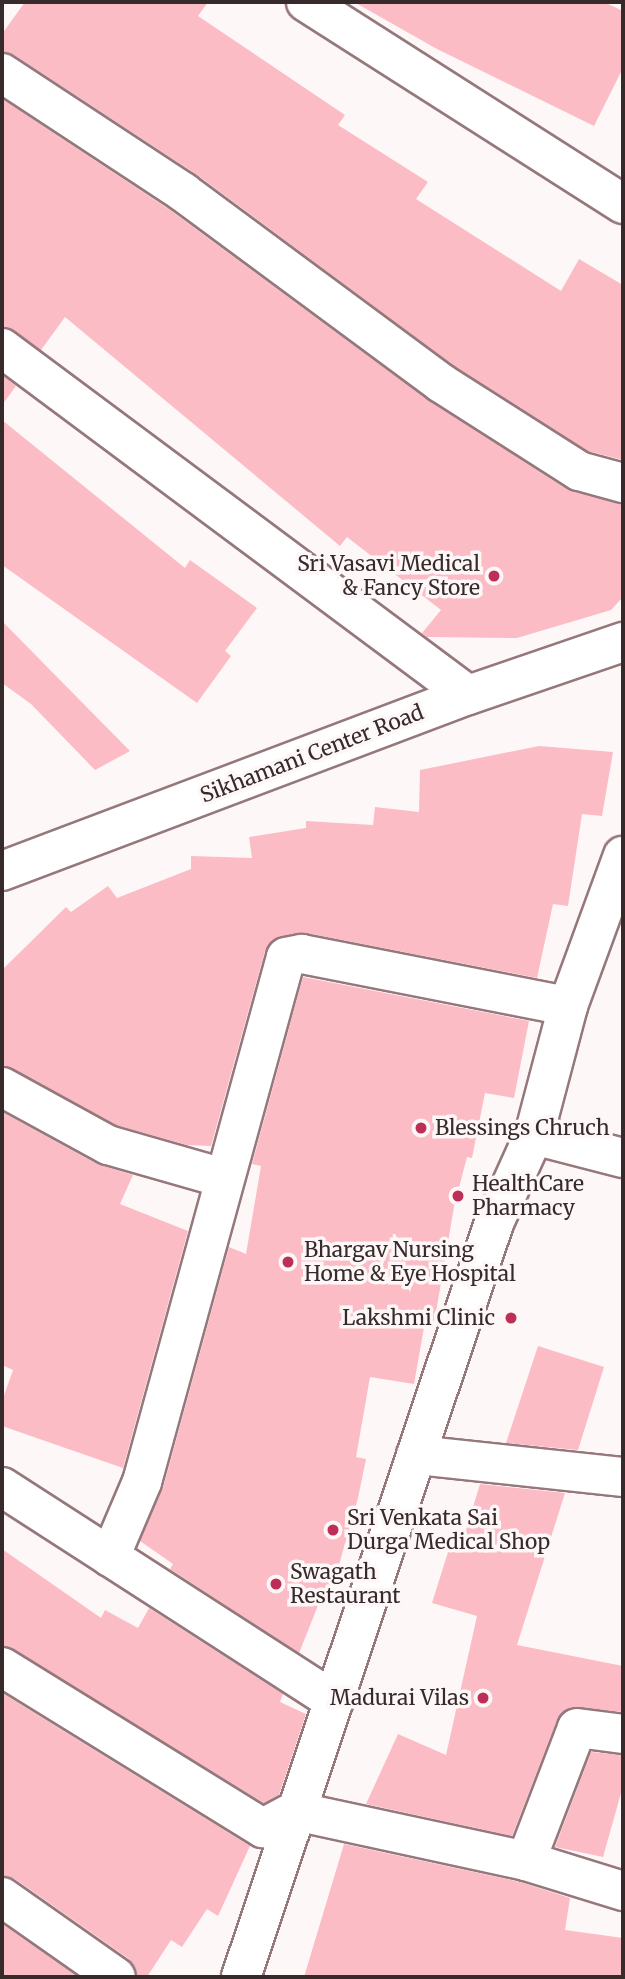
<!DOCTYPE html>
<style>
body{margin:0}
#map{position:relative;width:625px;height:1979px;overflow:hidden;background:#fef7f8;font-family:Merriweather,serif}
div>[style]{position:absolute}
.building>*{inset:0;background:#fcbcc5}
.roads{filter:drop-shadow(2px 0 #95787c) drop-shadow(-2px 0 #95787c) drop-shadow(0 2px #95787c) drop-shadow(0 -2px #95787c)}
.street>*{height:38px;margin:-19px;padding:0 19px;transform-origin:19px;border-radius:19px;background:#fff}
.secondary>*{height:38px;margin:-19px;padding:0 19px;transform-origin:19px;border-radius:19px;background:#fff}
.dots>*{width:19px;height:19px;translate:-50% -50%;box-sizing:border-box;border:4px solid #fef7f8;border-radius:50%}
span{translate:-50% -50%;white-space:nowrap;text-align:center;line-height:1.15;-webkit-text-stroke:7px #fef7f8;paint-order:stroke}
.poi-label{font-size:21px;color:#362a2b}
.right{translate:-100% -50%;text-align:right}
.left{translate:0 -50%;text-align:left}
.street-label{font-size:21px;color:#362a2b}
.frame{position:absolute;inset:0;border:4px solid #362a2b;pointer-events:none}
</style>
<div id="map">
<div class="building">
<div style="clip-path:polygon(25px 2px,208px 2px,198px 16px,345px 115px,338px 125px,428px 182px,416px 199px,561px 291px,579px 259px,623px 285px,623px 460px,588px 451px,453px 365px,196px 174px,14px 55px,2px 51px,2px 34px)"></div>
<div style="clip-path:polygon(354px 2px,604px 2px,623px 11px,623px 68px,594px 126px,437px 49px)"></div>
<div style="clip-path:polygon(2px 99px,170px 210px,429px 401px,568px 490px,623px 504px,623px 597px,611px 610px,517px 638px,427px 637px,422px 633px,441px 610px,347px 537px,340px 546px,65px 317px,41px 350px,2px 327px)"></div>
<div style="clip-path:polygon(2px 375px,16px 386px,2px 405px)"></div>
<div style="clip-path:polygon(2px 420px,185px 568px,190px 560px,257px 608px,225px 651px,231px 656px,197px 703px,2px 565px)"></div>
<div style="clip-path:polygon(2px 621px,58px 678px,130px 751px,95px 770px,31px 704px,2px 683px)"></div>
<div style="clip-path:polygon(539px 746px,613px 752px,602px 816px,582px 814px,568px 906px,553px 904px,537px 978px,306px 933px,272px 940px,265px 951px,211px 1146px,187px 1145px,116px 1125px,2px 1065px,2px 970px,66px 907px,71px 912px,108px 886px,117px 898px,191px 869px,191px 856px,252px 858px,249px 837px,306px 828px,306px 821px,373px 825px,375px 807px,419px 812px,420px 770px)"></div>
<div style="clip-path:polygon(303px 977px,529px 1021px,514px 1098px,485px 1093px,472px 1158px,467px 1157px,454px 1207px,434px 1324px,425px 1322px,414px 1384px,370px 1377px,356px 1457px,366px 1459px,358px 1498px,329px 1600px,321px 1598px,299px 1653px,170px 1569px,173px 1564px,140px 1541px,163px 1488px,229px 1247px,246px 1254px,261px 1166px,252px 1164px)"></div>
<div style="clip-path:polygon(2px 1112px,97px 1164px,133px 1175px,120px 1204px,188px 1231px,123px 1468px,2px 1426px,2px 1401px,13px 1370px,2px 1365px)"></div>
<div style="clip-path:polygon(538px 1346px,604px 1367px,578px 1450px,506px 1443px)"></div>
<div style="clip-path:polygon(480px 1484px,565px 1493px,517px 1645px,623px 1666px,623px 1712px,571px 1707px,557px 1720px,512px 1836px,366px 1804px,398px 1734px,446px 1755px,477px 1616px,432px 1603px,453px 1536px,463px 1540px)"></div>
<div style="clip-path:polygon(2px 1549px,101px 1618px,105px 1610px,138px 1628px,149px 1608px,283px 1694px,280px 1702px,306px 1714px,279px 1795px,264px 1803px,2px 1645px)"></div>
<div style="clip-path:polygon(2px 1693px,250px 1846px,218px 1916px,207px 1909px,182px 1947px,171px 1940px,147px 1977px,138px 1977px,129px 1959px,15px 1879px,2px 1876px)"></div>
<div style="clip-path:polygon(591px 1752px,623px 1755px,623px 1786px,603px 1857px,555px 1847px)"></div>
<div style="clip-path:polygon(344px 1844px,520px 1882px,570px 1898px,565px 1930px,623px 1938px,623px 1977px,304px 1977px)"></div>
<div style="clip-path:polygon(2px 1924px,78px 1977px,2px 1977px)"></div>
</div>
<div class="roads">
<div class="street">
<div style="left:306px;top:2px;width:376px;rotate:32.5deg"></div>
<div style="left:2px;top:73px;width:217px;rotate:33.3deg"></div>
<div style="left:183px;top:192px;width:321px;rotate:36.5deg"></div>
<div style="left:441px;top:383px;width:164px;rotate:32.5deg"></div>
<div style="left:579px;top:471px;width:46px;rotate:15.3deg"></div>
<div style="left:2px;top:348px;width:581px;rotate:36.67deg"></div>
<div style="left:2px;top:1087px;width:121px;rotate:28.7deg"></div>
<div style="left:108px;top:1145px;width:120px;rotate:16deg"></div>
<div style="left:534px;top:1135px;width:92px;rotate:14.5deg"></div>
<div style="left:416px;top:1455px;width:208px;rotate:6.1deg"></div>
<div style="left:2px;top:1487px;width:395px;rotate:32.8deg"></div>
<div style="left:110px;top:1557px;width:82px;rotate:-66.9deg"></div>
<div style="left:142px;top:1482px;width:544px;rotate:-74.66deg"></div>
<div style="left:286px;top:957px;width:16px;rotate:-11deg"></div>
<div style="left:302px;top:954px;width:271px;rotate:11.1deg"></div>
<div style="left:2px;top:1667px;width:307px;rotate:31.7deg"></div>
<div style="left:263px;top:1828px;width:36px;rotate:-28deg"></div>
<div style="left:295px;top:1811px;width:236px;rotate:12.2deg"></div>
<div style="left:526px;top:1861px;width:102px;rotate:17.2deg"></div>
<div style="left:526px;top:1861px;width:142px;rotate:-69deg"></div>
<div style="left:577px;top:1728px;width:46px;rotate:7.4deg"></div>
<div style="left:2px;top:1897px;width:139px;rotate:35.1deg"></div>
</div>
<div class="secondary">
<div style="left:2px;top:871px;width:498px;rotate:-20.7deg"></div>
<div style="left:468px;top:695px;width:164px;rotate:-18.9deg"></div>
<div style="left:241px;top:1977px;width:795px;rotate:-71.45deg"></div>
<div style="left:494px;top:1223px;width:97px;rotate:-65.6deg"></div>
<div style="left:534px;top:1135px;width:133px;rotate:-75.2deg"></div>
<div style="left:568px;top:1006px;width:160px;rotate:-69.9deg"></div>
</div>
</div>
<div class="dots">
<div style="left:494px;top:576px;background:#be2f57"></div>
<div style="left:421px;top:1128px;background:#be2f57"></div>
<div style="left:458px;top:1196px;background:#be2f57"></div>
<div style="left:288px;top:1262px;background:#be2f57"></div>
<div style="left:511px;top:1318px;background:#be2f57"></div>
<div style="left:333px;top:1530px;background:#be2f57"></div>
<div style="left:276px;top:1584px;background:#be2f57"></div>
<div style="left:483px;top:1698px;background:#be2f57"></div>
</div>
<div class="poi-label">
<span class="right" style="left:480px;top:576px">Sri Vasavi Medical<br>&amp; Fancy Store</span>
<span class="left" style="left:435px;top:1128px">Blessings Chruch</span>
<span class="left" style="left:472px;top:1196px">HealthCare<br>Pharmacy</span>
<span class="left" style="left:304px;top:1262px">Bhargav Nursing<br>Home &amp; Eye Hospital</span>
<span class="right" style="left:495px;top:1318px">Lakshmi Clinic</span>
<span class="left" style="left:347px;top:1530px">Sri Venkata Sai<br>Durga Medical Shop</span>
<span class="left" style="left:290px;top:1584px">Swagath<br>Restaurant</span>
<span class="right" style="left:469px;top:1698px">Madurai Vilas</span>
</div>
<div class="street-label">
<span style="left:312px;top:754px;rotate:-21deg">Sikhamani Center Road</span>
</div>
<div class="frame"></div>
</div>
